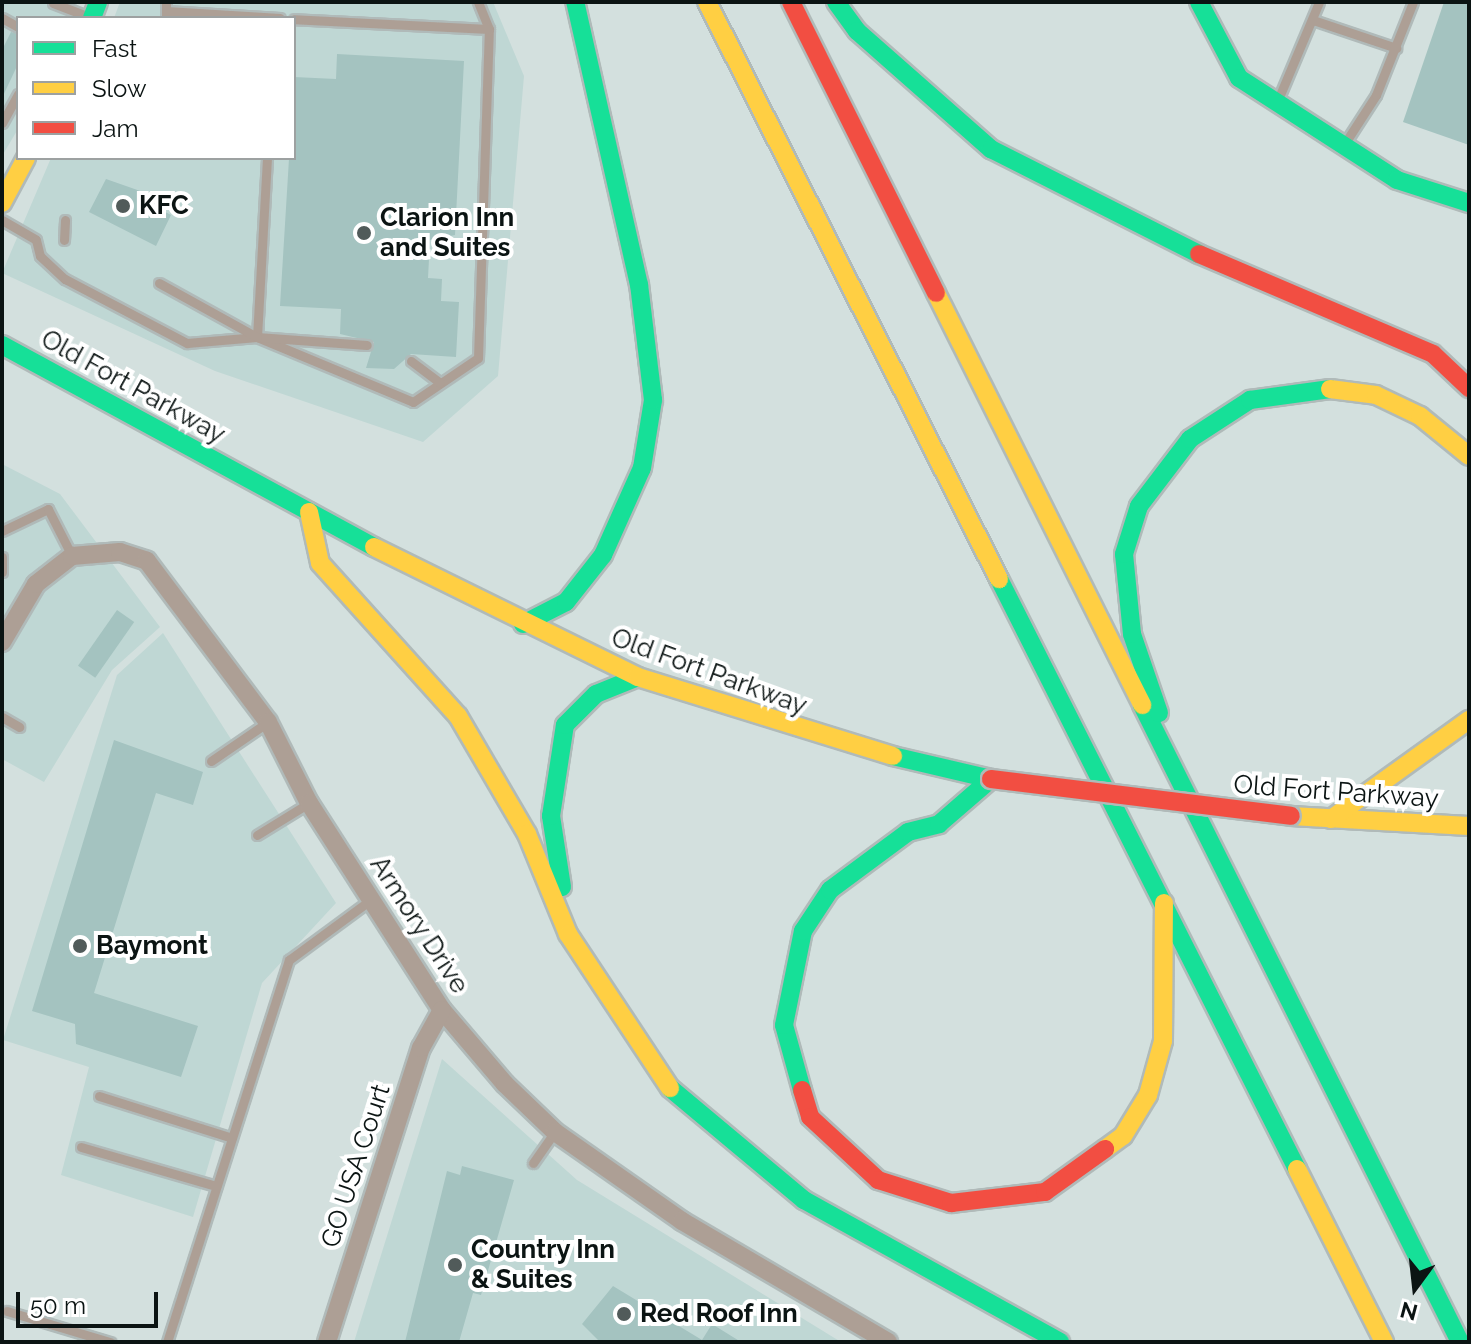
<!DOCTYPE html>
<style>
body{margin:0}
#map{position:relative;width:1471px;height:1344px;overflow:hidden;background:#d3e0de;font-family:Raleway,sans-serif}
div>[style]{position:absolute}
.built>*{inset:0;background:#bfd7d4}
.building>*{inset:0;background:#a4c3c0;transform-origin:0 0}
.roads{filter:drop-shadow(2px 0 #b0bab9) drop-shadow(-2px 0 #b0bab9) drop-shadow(0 2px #b0bab9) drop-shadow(0 -2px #b0bab9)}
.lane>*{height:9px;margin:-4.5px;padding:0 4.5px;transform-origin:4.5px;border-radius:4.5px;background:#ad9f95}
.street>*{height:18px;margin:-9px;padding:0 9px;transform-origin:9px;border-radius:9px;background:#ad9f95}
.fast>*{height:18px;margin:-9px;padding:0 9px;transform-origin:9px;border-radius:9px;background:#16e098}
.slow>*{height:18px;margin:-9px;padding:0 9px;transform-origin:9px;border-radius:9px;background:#ffcf43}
.jam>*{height:18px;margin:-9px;padding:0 9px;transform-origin:9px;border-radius:9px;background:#f24e42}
.bridges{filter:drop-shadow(2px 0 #b0bab9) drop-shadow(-2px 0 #b0bab9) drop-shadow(0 2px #b0bab9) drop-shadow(0 -2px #b0bab9)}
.jam-bridge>*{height:18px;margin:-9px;padding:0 9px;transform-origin:9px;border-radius:9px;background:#f24e42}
.dots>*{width:22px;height:22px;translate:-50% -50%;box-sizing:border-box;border:4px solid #fff;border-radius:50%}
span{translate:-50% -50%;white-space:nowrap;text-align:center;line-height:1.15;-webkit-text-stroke:8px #fff;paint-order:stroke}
.poi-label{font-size:26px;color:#0b1413;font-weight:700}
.left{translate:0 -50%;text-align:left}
.street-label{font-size:26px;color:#0b1413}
.frame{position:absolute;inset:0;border:4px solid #0b1413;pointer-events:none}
.legend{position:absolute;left:16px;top:16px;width:280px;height:144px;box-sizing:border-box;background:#fff;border:2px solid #9da1a1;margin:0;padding:10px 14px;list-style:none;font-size:24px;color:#0b1413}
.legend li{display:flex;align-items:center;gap:16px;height:40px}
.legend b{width:40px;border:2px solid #9da1a1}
.north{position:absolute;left:1375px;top:1248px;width:80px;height:80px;-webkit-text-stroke:6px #fff;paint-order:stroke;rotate:195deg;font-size:22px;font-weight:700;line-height:32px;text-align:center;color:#0b1413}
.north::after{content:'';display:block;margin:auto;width:28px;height:36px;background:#0b1413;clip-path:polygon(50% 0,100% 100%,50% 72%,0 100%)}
.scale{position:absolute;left:16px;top:1292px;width:142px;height:36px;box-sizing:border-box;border:4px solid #0b1413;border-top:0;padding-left:10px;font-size:24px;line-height:28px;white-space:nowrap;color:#0b1413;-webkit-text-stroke:6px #fff;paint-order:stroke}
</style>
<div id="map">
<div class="built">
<div style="clip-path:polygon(2px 2px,78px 2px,71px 18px,18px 18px,18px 129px,2px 156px)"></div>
<div style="clip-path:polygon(120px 2px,493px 2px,524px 76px,498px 376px,423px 442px,215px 371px,2px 273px,51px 158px,294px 158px,294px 18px,114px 18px)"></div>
<div style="clip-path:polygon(2px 464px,60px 494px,160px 627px,112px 670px,44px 782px,2px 759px)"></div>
<div style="clip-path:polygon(163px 633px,336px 903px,262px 983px,193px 1217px,61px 1175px,89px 1067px,3px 1040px,117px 675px)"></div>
<div style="clip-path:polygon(442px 1059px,577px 1180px,841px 1342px,354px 1342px)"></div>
</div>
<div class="building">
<div style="clip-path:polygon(1444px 2px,1469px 2px,1469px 145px,1403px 122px)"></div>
<div style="clip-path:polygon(11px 32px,18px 34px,18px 64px,2px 98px,2px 50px)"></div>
<div style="clip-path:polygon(337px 54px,464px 61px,455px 235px,430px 240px,428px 278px,442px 279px,441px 301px,459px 302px,456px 357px,411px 354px,394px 369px,366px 368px,374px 342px,340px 334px,341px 309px,280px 306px,294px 77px,336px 79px)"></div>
<div style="clip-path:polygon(106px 179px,146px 193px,142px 200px,171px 215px,156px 246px,89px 212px)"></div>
<div style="left:117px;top:610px;width:21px;height:68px;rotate:35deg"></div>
<div style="clip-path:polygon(114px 740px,203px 772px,193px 805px,156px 793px,94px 993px,198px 1026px,181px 1077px,76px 1044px,75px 1024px,32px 1011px)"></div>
<div style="clip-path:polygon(462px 1166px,514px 1180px,481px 1295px,473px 1293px,459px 1342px,405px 1342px,447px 1171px,460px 1175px)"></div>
<div style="clip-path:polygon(613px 1286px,702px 1340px,712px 1324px,741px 1342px,600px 1342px,582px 1324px)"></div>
</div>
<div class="roads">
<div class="lane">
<div style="left:478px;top:2px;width:29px;rotate:68deg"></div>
<div style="left:53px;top:3px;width:39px;rotate:21deg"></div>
<div style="left:166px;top:11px;width:114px;rotate:3.5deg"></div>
<div style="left:2px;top:18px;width:18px;rotate:29deg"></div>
<div style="left:166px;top:18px;width:16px;rotate:-90deg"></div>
<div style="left:1313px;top:20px;width:88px;rotate:18.6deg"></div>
<div style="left:1277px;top:102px;width:108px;rotate:-67.2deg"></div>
<div style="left:2px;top:123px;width:33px;rotate:-61deg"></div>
<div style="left:1345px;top:143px;width:57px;rotate:-57.1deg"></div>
<div style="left:1376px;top:95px;width:100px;rotate:-68.3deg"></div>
<div style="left:267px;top:158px;width:179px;rotate:93.2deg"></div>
<div style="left:257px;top:337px;width:169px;rotate:22.6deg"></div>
<div style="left:413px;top:402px;width:78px;rotate:-34.1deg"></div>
<div style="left:478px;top:358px;width:329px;rotate:-88.1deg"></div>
<div style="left:489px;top:29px;width:195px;rotate:-177.1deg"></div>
<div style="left:2px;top:220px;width:39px;rotate:30deg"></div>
<div style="left:36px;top:240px;width:16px;rotate:76deg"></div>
<div style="left:40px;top:256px;width:34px;rotate:43deg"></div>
<div style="left:65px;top:279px;width:138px;rotate:27.7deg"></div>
<div style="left:187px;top:343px;width:70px;rotate:-4.9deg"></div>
<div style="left:257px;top:337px;width:110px;rotate:4.2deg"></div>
<div style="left:64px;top:240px;width:20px;rotate:-87deg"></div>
<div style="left:159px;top:283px;width:112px;rotate:28.9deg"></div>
<div style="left:411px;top:361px;width:36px;rotate:37deg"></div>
<div style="left:2px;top:531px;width:51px;rotate:-25.6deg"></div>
<div style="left:48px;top:509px;width:53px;rotate:62.9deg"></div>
<div style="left:2px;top:557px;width:15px;rotate:90deg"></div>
<div style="left:2px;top:717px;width:20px;rotate:30deg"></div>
<div style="left:211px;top:761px;width:69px;rotate:-34.4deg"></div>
<div style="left:257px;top:835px;width:61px;rotate:-31.6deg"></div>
<div style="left:99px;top:1096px;width:139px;rotate:17.5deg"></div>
<div style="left:81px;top:1147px;width:141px;rotate:16.1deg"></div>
<div style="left:533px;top:1163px;width:38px;rotate:-55deg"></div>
<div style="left:7px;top:1311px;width:108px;rotate:16.8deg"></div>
<div style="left:167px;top:1342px;width:401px;rotate:-72.3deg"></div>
<div style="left:289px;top:960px;width:104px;rotate:-36.4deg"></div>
</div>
<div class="street">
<div style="left:2px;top:642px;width:67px;rotate:-59.6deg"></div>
<div style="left:36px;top:584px;width:46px;rotate:-37.9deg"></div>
<div style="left:72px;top:556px;width:48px;rotate:-4.8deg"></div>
<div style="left:120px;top:552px;width:28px;rotate:18deg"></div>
<div style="left:147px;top:561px;width:201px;rotate:53.1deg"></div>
<div style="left:268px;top:722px;width:91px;rotate:63.2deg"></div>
<div style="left:309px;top:803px;width:246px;rotate:57.3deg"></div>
<div style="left:442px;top:1010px;width:97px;rotate:49.6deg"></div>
<div style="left:505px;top:1084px;width:69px;rotate:43.8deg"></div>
<div style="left:555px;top:1132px;width:155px;rotate:35deg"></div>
<div style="left:682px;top:1221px;width:239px;rotate:30.4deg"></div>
<div style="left:327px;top:1342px;width:309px;rotate:-72.3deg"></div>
<div style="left:421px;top:1048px;width:43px;rotate:-61.1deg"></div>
</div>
<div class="fast">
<div style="left:836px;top:2px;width:36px;rotate:54deg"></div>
<div style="left:857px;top:31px;width:179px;rotate:41.4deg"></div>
<div style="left:991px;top:149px;width:233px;rotate:26.8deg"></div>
<div style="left:1199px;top:2px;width:86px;rotate:62.2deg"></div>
<div style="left:1239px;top:78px;width:188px;rotate:32.8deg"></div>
<div style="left:1397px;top:180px;width:76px;rotate:17.7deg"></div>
<div style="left:92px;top:18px;width:17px;rotate:-69deg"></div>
<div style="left:2px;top:345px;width:423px;rotate:28.5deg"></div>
<div style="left:999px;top:579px;width:661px;rotate:63.2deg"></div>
<div style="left:523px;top:624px;width:48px;rotate:-27.1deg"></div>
<div style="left:566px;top:602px;width:60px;rotate:-51.8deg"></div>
<div style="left:603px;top:555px;width:95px;rotate:-65.9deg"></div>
<div style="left:642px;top:468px;width:69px;rotate:-80.8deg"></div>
<div style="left:653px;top:400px;width:116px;rotate:-96.9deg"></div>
<div style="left:639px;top:285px;width:290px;rotate:-102.7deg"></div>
<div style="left:1142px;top:705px;width:712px;rotate:63.47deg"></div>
<div style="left:1159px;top:713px;width:83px;rotate:-108.9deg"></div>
<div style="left:1132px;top:634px;width:80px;rotate:-95.7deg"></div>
<div style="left:1124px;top:554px;width:50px;rotate:-72.6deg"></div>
<div style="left:1139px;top:506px;width:84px;rotate:-52.7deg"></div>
<div style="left:1190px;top:439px;width:72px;rotate:-33deg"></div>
<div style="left:1250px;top:400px;width:81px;rotate:-7.8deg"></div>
<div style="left:893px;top:756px;width:101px;rotate:13.2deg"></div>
<div style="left:562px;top:887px;width:72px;rotate:-98.8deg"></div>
<div style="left:551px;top:816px;width:92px;rotate:-81.3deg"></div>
<div style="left:565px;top:725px;width:44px;rotate:-45deg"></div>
<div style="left:596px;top:694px;width:45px;rotate:-22deg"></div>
<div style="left:670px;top:1088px;width:175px;rotate:39.9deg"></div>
<div style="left:804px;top:1200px;width:293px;rotate:29deg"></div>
<div style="left:802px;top:1090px;width:67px;rotate:-105.5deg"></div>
<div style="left:784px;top:1025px;width:96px;rotate:-78.6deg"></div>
<div style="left:803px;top:931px;width:49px;rotate:-56.6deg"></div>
<div style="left:830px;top:890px;width:97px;rotate:-36.6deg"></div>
<div style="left:908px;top:832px;width:32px;rotate:-14deg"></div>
<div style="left:939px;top:824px;width:69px;rotate:-40.9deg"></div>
</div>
<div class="slow">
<div style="left:707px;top:2px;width:647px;rotate:63.16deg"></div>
<div style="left:2px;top:203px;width:51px;rotate:-61.9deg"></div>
<div style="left:936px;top:293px;width:461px;rotate:63.4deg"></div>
<div style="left:1330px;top:389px;width:46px;rotate:7.4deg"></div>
<div style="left:1376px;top:395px;width:49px;rotate:25.5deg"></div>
<div style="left:1420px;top:416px;width:63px;rotate:39.2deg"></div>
<div style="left:309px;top:512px;width:52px;rotate:77.8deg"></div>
<div style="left:320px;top:563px;width:206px;rotate:48deg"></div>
<div style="left:458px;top:716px;width:137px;rotate:59.7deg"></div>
<div style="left:527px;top:834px;width:108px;rotate:67.7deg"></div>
<div style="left:568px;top:934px;width:185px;rotate:56.5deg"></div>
<div style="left:374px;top:547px;width:294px;rotate:26.2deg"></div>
<div style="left:638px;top:677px;width:267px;rotate:17.2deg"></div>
<div style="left:1291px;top:816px;width:178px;rotate:3.2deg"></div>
<div style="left:1331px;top:819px;width:170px;rotate:-35.7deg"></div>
<div style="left:1105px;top:1149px;width:22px;rotate:-36deg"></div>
<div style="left:1123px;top:1136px;width:48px;rotate:-58.6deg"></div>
<div style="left:1148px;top:1095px;width:56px;rotate:-74.5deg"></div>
<div style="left:1163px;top:1041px;width:138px;rotate:-89.6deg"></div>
<div style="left:1297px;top:1169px;width:194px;rotate:63.3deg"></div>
</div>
<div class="jam">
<div style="left:791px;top:2px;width:325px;rotate:63.5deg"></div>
<div style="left:1199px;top:254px;width:254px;rotate:23.1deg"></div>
<div style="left:1433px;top:354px;width:50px;rotate:43.4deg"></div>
<div style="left:802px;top:1090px;width:28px;rotate:73deg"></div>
<div style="left:810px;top:1117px;width:93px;rotate:42.8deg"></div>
<div style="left:878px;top:1180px;width:77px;rotate:17.5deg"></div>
<div style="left:951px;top:1203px;width:95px;rotate:-6.7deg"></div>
<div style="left:1045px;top:1192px;width:74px;rotate:-35.6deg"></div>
</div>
</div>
<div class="bridges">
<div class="jam-bridge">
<div style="left:991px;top:779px;width:302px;rotate:7deg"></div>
</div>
</div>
<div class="dots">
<div style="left:123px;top:206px;background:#515b5a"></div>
<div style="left:364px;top:233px;background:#515b5a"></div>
<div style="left:80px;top:946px;background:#515b5a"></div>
<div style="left:455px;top:1265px;background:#515b5a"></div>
<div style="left:624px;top:1314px;background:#515b5a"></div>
</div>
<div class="poi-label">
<span class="left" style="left:139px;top:206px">KFC</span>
<span class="left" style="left:380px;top:233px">Clarion Inn<br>and Suites</span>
<span class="left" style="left:96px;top:946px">Baymont</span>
<span class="left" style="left:471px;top:1265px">Country Inn<br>&amp; Suites</span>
<span class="left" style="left:640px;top:1314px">Red Roof Inn</span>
</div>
<div class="street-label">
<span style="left:133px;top:387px;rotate:29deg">Old Fort Parkway</span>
<span style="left:709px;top:672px;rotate:20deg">Old Fort Parkway</span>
<span style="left:1336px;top:792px;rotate:4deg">Old Fort Parkway</span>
<span style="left:419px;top:925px;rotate:57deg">Armory Drive</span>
<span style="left:356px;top:1166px;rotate:-72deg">GO USA Court</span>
</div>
<div class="frame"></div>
<ul class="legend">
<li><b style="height:10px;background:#16e098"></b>Fast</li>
<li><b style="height:10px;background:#ffcf43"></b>Slow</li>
<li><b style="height:10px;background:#f24e42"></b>Jam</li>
</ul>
<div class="north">N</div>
<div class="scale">50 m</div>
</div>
